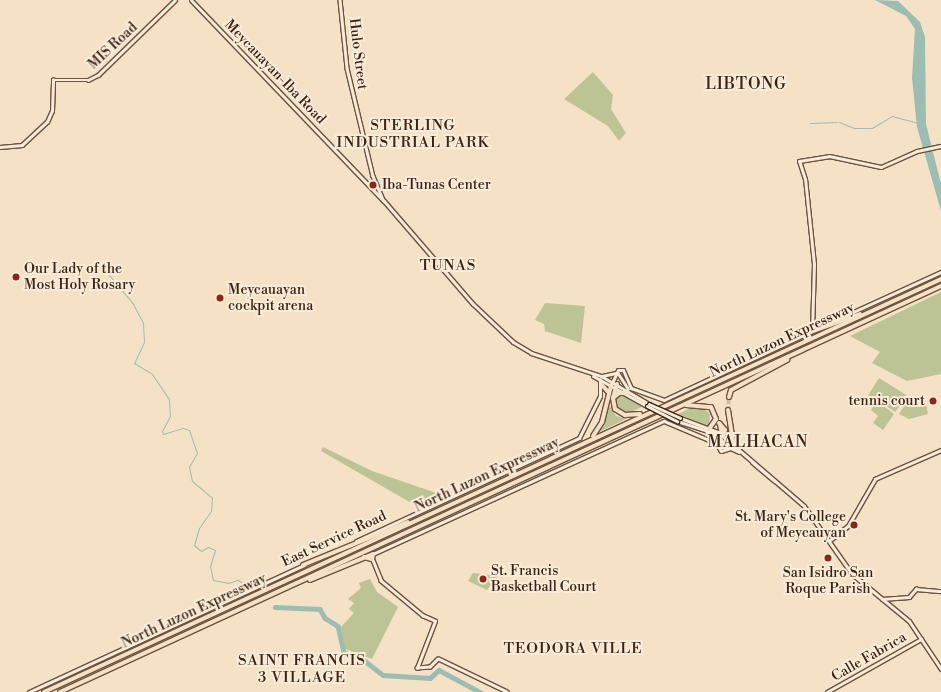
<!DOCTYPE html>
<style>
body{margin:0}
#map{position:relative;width:941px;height:692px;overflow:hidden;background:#f5e1c5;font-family:"Libre Bodoni",serif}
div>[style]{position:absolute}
.green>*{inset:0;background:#bcc395;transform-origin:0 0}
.water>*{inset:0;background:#9cbeb2}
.stream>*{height:1px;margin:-0.5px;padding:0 0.5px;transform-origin:0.5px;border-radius:0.5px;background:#9cbeb2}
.river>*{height:4.5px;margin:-2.25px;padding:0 2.25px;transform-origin:2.25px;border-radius:2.25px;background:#9cbeb2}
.motorway-tunnel>*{height:4px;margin-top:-2px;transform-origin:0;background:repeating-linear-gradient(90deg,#d0bba2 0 4px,transparent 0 6px)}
.roads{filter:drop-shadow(1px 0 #6c5241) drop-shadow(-1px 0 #6c5241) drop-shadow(0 1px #6c5241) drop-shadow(0 -1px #6c5241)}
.tertiary>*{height:2.5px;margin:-1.25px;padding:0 1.25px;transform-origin:1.25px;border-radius:1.25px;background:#f8ecd9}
.secondary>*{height:3px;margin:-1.5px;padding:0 1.5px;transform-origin:1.5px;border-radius:1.5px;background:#f8ecd9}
.motorway>*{height:4px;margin:-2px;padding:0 2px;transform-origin:2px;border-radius:2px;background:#f5e1c5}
.bridges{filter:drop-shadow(1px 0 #3e2215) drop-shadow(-1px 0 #3e2215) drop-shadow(0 1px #3e2215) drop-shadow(0 -1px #3e2215)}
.secondary-bridge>*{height:3px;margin:-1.5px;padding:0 1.5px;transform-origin:1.5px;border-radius:1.5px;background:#f8ecd9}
.dots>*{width:11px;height:11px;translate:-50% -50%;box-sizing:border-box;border:2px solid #f8ecd9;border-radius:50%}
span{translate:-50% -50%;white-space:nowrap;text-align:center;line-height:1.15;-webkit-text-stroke:4px #f8ecd9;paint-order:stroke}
.street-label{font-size:14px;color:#3e2215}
.poi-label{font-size:14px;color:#3e2215}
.left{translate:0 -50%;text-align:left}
.right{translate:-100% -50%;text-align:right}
.neighbourhood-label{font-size:15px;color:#3e2215;letter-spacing:1px}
.quarter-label{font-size:16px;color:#3e2215;letter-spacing:1px}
</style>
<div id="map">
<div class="green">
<div style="clip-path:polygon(593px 72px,613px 95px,611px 109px,626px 133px,619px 141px,608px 126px,564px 99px)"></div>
<div style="clip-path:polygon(941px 292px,941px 374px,907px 381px,872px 363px,880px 352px,850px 336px)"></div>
<div style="clip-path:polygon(545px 303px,585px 306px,581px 343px,545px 331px,544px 324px,535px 320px)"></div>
<div style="left:879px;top:378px;width:32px;height:20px;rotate:32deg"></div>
<div style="clip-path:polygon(620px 394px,625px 395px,644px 406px,627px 414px,616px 408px,614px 399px)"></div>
<div style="clip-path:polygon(910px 397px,913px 402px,925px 399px,928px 414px,909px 419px,899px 414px)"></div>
<div style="clip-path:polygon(877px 401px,894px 414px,883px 430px,873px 423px,878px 416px,871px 410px)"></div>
<div style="clip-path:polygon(608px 404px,616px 416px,626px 419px,599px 432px,605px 425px)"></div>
<div style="clip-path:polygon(693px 407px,702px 407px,710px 414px,709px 427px,678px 414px)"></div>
<div style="clip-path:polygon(323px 447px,372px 471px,448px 497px,420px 508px,321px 451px)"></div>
<div style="clip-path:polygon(473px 573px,481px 574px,498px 576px,487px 590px,468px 581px)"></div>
<div style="clip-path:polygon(370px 579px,377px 592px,398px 607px,372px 659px,343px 648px,341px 627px,354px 613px,349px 609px,354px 603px,348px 599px,361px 588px,359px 583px)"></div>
</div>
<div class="water">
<div style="clip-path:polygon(875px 0,898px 1px,920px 22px,925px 37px,926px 124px,941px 184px,941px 211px,917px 127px,912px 78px,915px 29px,906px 16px)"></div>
</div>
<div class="stream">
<div style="left:839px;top:122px;width:16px;rotate:22deg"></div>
<div style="left:854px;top:128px;width:17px"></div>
<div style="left:810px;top:123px;width:27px;rotate:-2deg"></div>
<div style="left:872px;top:128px;width:23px;rotate:-31deg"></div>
<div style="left:892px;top:116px;width:27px;rotate:15deg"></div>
<div style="left:109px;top:275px;width:38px;rotate:50deg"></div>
<div style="left:133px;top:304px;width:21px;rotate:62deg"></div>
<div style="left:143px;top:323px;width:19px;rotate:87deg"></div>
<div style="left:144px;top:342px;width:23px;rotate:115deg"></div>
<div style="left:134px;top:363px;width:21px;rotate:31deg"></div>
<div style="left:152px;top:374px;width:30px;rotate:56deg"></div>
<div style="left:169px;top:399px;width:17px;rotate:87deg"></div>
<div style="left:170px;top:416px;width:17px;rotate:118deg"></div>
<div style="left:162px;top:431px;width:3px;rotate:72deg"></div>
<div style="left:163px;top:434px;width:21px;rotate:-17deg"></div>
<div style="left:183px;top:428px;width:6px;rotate:18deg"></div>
<div style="left:189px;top:430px;width:24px;rotate:71deg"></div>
<div style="left:197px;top:453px;width:16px;rotate:120deg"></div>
<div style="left:189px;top:467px;width:14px;rotate:78deg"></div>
<div style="left:192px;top:481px;width:26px;rotate:40deg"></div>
<div style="left:212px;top:498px;width:13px;rotate:94deg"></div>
<div style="left:211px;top:511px;width:21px;rotate:125deg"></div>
<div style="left:199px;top:528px;width:18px;rotate:106deg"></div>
<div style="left:194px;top:545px;width:9px;rotate:41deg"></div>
<div style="left:201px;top:551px;width:8px;rotate:-30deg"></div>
<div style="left:208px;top:547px;width:8px;rotate:23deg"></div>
<div style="left:215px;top:550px;width:17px;rotate:107deg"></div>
<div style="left:210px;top:566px;width:14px;rotate:78deg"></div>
<div style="left:213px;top:580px;width:15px;rotate:11deg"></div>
<div style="left:228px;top:583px;width:10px;rotate:-17deg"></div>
<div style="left:238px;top:580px;width:12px;rotate:35deg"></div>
</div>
<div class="river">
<div style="left:275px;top:607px;width:45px;rotate:2.5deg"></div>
<div style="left:320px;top:609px;width:10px;rotate:61deg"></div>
<div style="left:325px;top:618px;width:15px;rotate:32deg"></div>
<div style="left:338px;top:626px;width:28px;rotate:77deg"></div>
<div style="left:344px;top:653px;width:16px;rotate:14deg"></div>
<div style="left:360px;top:657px;width:29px;rotate:38deg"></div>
<div style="left:383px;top:675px;width:47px;rotate:3.7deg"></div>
<div style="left:430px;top:678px;width:12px;rotate:-42deg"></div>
<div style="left:439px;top:670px;width:47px;rotate:28.2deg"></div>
</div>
<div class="motorway-tunnel">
<div style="left:728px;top:410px;width:13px;rotate:-86deg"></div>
</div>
<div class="roads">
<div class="tertiary">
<div style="left:340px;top:0;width:68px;rotate:84.1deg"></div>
<div style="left:347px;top:68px;width:111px;rotate:76.5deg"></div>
<div style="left:373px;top:176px;width:26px;rotate:67deg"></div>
<div style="left:0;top:147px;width:22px;rotate:-5deg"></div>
<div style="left:22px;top:145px;width:34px;rotate:-43deg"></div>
<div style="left:47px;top:122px;width:12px;rotate:-66deg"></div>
<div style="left:52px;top:111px;width:31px;rotate:-88deg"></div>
<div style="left:53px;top:80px;width:35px"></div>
<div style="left:88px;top:80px;width:11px;rotate:-27deg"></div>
<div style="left:98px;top:75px;width:107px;rotate:-44.2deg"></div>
<div style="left:827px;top:324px;width:125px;rotate:-24.5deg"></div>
<div style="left:830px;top:540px;width:23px;rotate:-38deg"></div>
<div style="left:848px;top:526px;width:54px;rotate:-60.1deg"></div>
<div style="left:875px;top:479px;width:72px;rotate:-23.7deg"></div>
<div style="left:882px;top:599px;width:27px;rotate:-4deg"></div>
<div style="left:909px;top:597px;width:11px;rotate:-49deg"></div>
<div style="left:916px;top:589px;width:25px;rotate:5deg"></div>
<div style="left:507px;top:692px;width:76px;rotate:-154.4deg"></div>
<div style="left:438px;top:659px;width:11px;rotate:135deg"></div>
<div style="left:430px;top:667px;width:13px;rotate:176deg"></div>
<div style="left:417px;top:668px;width:50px;rotate:-69deg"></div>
<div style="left:435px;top:621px;width:13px;rotate:-157deg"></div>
<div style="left:423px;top:616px;width:55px;rotate:-140.2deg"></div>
<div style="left:381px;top:581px;width:24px;rotate:-112deg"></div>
<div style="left:372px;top:559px;width:5px;rotate:-79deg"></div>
<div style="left:373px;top:554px;width:320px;rotate:-24.6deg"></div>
<div style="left:664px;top:421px;width:56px;rotate:22.9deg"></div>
<div style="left:716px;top:443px;width:6px;rotate:-31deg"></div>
<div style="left:827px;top:692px;width:108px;rotate:-29.4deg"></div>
</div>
<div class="secondary">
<div style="left:191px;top:0;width:279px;rotate:46.2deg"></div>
<div style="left:384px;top:201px;width:136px;rotate:49.2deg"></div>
<div style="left:473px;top:304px;width:55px;rotate:43.5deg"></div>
<div style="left:513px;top:342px;width:21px;rotate:31deg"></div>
<div style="left:531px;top:353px;width:74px;rotate:18.2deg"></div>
<div style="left:601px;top:376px;width:56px;rotate:30.3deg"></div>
<div style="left:617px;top:372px;width:20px;rotate:57deg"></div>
<div style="left:593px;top:376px;width:62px;rotate:29.1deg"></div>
<div style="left:602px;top:376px;width:14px;rotate:-12deg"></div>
<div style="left:612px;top:383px;width:14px;rotate:-65deg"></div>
<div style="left:618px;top:370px;width:5px"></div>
<div style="left:623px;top:370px;width:20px;rotate:66deg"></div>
<div style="left:631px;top:388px;width:35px;rotate:20deg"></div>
<div style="left:664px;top:400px;width:163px;rotate:-25deg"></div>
<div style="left:812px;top:331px;width:67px;rotate:-88.3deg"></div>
<div style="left:814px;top:264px;width:85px;rotate:-96deg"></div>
<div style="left:805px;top:179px;width:19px;rotate:-108deg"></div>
<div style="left:799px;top:161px;width:30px;rotate:-9deg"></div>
<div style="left:829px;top:156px;width:53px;rotate:11.9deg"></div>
<div style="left:881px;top:167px;width:39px;rotate:-24deg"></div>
<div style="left:917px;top:151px;width:25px;rotate:-12deg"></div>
<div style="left:680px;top:418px;width:40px;rotate:20.2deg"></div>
<div style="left:718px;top:432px;width:113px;rotate:40.7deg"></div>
<div style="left:804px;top:506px;width:83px;rotate:54.8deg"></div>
<div style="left:852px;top:574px;width:74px;rotate:39.5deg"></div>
<div style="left:909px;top:621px;width:58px;rotate:56.3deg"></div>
<div style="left:677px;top:421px;width:39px;rotate:18deg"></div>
<div style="left:714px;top:433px;width:18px;rotate:47deg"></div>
<div style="left:726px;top:446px;width:14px;rotate:25deg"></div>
<div style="left:709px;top:440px;width:9px;rotate:-63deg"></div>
<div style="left:716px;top:443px;width:9px;rotate:58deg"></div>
<div style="left:721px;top:451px;width:9px;rotate:-18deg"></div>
<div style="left:752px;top:462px;width:30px;rotate:40deg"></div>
<div style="left:356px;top:541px;width:246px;rotate:-24.8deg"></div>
<div style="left:579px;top:438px;width:47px;rotate:-63.4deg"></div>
<div style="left:600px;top:396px;width:17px;rotate:-90deg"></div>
<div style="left:29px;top:692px;width:303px;rotate:-24.8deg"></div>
</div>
<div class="motorway">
<div style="left:810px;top:332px;width:53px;rotate:-19.8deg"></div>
<div style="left:617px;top:384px;width:15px;rotate:106deg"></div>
<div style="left:613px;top:398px;width:11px;rotate:80deg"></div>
<div style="left:615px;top:409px;width:12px;rotate:31deg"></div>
<div style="left:625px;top:415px;width:15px;rotate:-4deg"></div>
<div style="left:602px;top:385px;width:9px;rotate:49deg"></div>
<div style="left:729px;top:397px;width:7px;rotate:-74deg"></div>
<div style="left:731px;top:390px;width:64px;rotate:-28.2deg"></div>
<div style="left:613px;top:398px;width:8px;rotate:-40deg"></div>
<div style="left:619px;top:393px;width:8px"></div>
<div style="left:686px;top:405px;width:25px;rotate:5deg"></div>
<div style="left:711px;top:407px;width:13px;rotate:67deg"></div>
<div style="left:716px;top:419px;width:12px;rotate:125deg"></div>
<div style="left:728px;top:410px;width:37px;rotate:81deg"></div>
<div style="left:719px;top:423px;width:9px;rotate:49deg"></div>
<div style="left:725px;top:430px;width:7px;rotate:106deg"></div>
<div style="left:720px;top:424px;width:11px;rotate:80deg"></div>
<div style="left:593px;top:436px;width:17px;rotate:-57deg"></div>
<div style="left:602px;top:422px;width:38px;rotate:-76deg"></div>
<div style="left:364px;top:557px;width:8px;rotate:14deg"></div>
<div style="left:303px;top:565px;width:113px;rotate:-22.3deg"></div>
<div style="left:310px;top:580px;width:68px;rotate:-22.4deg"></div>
<div style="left:44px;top:692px;width:988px;rotate:-24.72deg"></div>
<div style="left:60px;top:692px;width:970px;rotate:-24.74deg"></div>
</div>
</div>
<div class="bridges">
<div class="secondary-bridge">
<div style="left:649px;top:404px;width:34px;rotate:24deg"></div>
<div style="left:647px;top:406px;width:34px;rotate:27deg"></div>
</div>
</div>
<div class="dots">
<div style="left:373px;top:185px;background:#8f2418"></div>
<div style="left:16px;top:277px;background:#8f2418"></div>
<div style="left:220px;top:298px;background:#8f2418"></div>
<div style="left:933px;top:401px;background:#8f2418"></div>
<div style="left:854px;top:525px;background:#8f2418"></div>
<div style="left:828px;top:558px;background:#8f2418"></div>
<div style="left:483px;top:579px;background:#8f2418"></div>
</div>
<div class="street-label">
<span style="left:113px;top:46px;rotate:-43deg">MIS Road</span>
<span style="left:358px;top:54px;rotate:83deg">Hulo Street</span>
<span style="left:275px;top:72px;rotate:46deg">Meycauayan-Iba Road</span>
<span style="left:782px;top:340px;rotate:-25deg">North Luzon Expressway</span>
<span style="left:487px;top:475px;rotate:-25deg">North Luzon Expressway</span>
<span style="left:334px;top:539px;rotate:-25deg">East Service Road</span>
<span style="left:194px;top:611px;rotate:-25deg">North Luzon Expressway</span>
<span style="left:869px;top:657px;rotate:-30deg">Calle Fabrica</span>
</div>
<div class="poi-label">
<span class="left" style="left:382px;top:185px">Iba-Tunas Center</span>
<span class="left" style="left:24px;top:277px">Our Lady of the<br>Most Holy Rosary</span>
<span class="left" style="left:228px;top:298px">Meycauayan<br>cockpit arena</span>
<span class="right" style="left:925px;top:401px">tennis court</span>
<span class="right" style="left:846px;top:525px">St. Mary's College<br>of Meycauyan</span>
<span class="left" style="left:491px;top:579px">St. Francis<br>Basketball Court</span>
<span style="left:828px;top:581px">San Isidro San<br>Roque Parish</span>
</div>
<div class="neighbourhood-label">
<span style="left:413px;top:134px">STERLING<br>INDUSTRIAL PARK</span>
<span style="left:448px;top:266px">TUNAS</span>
<span style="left:573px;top:649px">TEODORA VILLE</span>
<span style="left:302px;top:669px">SAINT FRANCIS<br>3 VILLAGE</span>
</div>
<div class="quarter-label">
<span style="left:746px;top:84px">LIBTONG</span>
<span style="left:758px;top:442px">MALHACAN</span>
</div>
</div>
